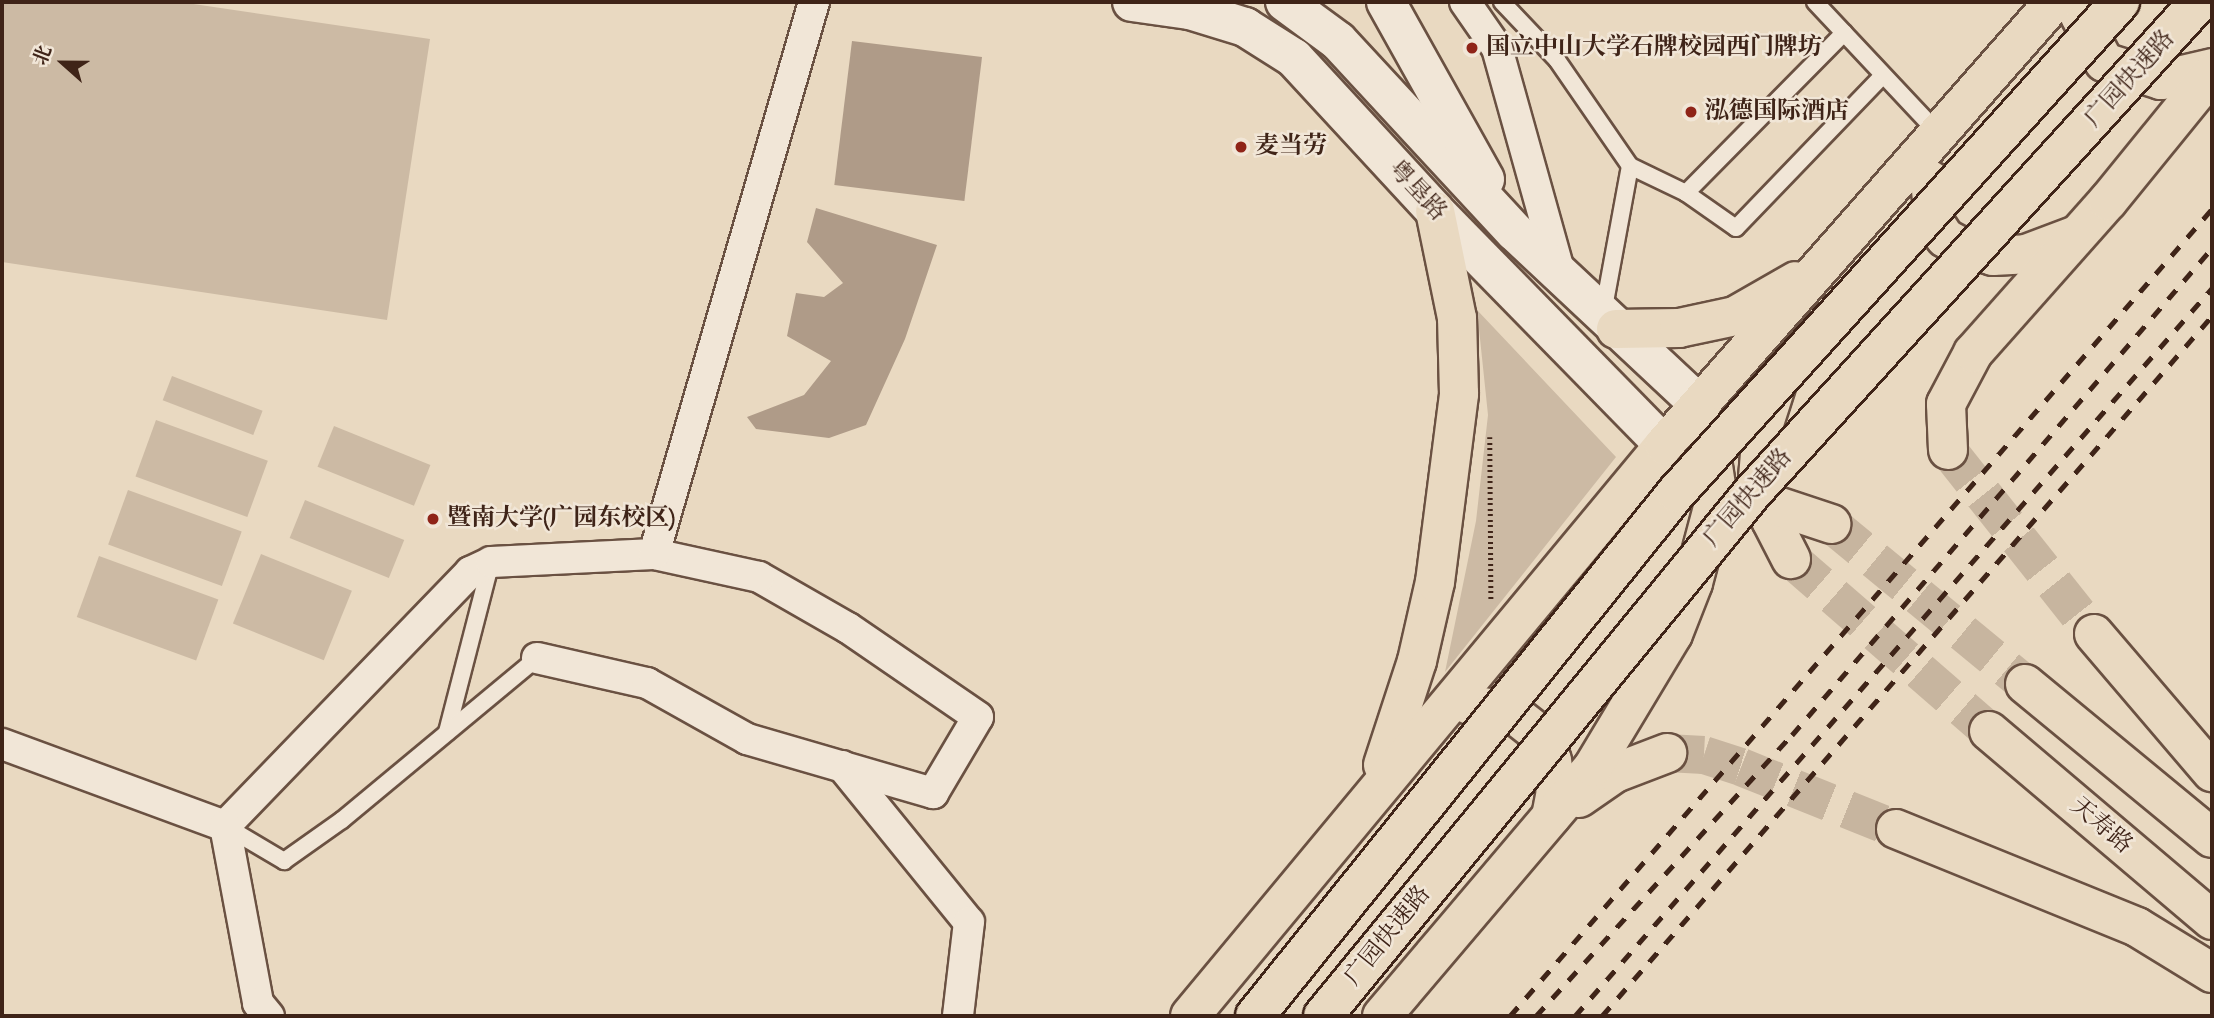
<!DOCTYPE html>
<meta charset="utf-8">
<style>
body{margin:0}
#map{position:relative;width:2214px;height:1018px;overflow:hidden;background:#e9d9c1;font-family:"IM FELL English","Noto Serif SC",serif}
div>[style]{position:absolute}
.green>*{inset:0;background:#ccbaa4;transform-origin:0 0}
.water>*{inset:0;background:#af9b88;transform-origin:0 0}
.highway-tunnel>*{height:38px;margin-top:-19px;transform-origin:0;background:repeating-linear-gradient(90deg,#c7b59f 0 38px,transparent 0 57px)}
.path>*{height:4.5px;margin-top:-2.25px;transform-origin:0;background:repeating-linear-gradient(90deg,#3f2418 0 2px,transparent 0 5.5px)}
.roads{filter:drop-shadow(2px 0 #6a5142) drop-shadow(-2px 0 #6a5142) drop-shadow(0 2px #6a5142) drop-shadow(0 -2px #6a5142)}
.lane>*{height:16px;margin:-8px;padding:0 8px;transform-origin:8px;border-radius:8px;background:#f1e6d7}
.street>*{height:30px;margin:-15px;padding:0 15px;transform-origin:15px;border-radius:15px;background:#f1e6d7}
.secondary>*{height:38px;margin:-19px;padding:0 19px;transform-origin:19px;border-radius:19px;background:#f1e6d7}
.highway>*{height:38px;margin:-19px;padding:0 19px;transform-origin:19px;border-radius:19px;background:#e9d9c1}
.rail>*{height:5px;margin-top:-2.5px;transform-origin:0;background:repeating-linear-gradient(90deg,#3f2418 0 12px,transparent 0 24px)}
.bridges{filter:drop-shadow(2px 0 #3f2418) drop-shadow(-2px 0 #3f2418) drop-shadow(0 2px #3f2418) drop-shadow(0 -2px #3f2418)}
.highway-bridge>*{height:38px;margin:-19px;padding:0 19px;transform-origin:19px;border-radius:19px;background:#e9d9c1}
.dots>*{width:19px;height:19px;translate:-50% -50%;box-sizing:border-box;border:4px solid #f1e6d7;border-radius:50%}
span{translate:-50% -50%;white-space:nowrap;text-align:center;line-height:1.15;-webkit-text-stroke:5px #f1e6d7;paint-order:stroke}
.poi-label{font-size:24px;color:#3f2418;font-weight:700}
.left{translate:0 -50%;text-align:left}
.street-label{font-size:24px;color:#3f2418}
.frame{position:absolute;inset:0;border:4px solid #3f2418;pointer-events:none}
.north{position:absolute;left:28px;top:28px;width:70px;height:70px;-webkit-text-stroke:5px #f1e6d7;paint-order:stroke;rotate:291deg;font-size:19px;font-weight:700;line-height:28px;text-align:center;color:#3f2418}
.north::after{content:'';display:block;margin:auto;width:24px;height:32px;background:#3f2418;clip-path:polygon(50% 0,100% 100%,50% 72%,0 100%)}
</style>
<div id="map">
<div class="green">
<div style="clip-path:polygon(2px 2px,180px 2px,430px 39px,387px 320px,2px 262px)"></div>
<div style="clip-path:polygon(1477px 310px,1616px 457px,1445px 672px,1476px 521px,1488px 415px)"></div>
<div style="left:172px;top:376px;width:97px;height:26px;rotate:21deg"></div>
<div style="left:156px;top:420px;width:119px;height:60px;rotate:20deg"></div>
<div style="left:334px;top:426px;width:104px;height:44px;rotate:22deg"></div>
<div style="left:128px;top:490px;width:121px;height:58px;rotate:20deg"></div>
<div style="left:305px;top:500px;width:107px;height:41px;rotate:22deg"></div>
<div style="left:261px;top:554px;width:98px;height:75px;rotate:22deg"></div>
<div style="left:99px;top:556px;width:127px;height:65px;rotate:20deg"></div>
</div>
<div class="water">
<div style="left:852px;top:41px;width:131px;height:145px;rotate:7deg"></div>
<div style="clip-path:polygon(816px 208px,937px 245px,905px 339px,866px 425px,829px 438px,756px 429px,747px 417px,804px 395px,831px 361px,787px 336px,796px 293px,824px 297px,843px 283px,807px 242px)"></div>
</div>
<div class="highway-tunnel">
<div style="left:1948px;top:450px;width:235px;rotate:51.6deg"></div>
<div style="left:1831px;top:524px;width:251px;rotate:39.5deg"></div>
<div style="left:1791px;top:559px;width:262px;rotate:41deg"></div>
<div style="left:1667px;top:753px;width:37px;rotate:3deg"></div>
<div style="left:1704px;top:755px;width:39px;rotate:18deg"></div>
<div style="left:1741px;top:767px;width:167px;rotate:21.8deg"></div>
</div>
<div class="path">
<div style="left:1490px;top:437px;width:163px;rotate:89.6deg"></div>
</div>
<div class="roads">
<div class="lane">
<div style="left:1502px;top:2px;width:80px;rotate:46.5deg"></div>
<div style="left:1557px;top:60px;width:129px;rotate:55.4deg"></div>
<div style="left:1630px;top:166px;width:149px;rotate:100.4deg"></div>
<div style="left:1815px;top:2px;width:180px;rotate:46.8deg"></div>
<div style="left:1630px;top:166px;width:62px;rotate:25.7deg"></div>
<div style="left:1686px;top:193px;width:225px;rotate:-45.4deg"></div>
<div style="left:1686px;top:193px;width:61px;rotate:35deg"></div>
<div style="left:1736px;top:228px;width:212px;rotate:-46.1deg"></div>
<div style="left:447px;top:732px;width:176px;rotate:-75.5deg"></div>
<div style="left:225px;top:826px;width:69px;rotate:30.7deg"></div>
<div style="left:284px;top:861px;width:71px;rotate:-35.3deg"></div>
<div style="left:342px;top:820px;width:254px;rotate:-39.7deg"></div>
</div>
<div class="street">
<div style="left:1465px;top:2px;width:56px;rotate:55.2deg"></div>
<div style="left:1497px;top:48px;width:235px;rotate:74.4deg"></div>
<div style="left:537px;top:658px;width:113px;rotate:12.8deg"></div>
<div style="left:647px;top:683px;width:115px;rotate:29.2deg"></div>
<div style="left:747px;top:739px;width:194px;rotate:16.2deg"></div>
<div style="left:933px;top:793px;width:88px;rotate:-59.4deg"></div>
<div style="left:978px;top:717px;width:158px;rotate:-145.6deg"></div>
<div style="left:848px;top:628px;width:103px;rotate:-150.2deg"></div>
<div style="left:759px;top:577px;width:107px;rotate:-167.6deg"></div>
<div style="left:2px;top:744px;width:238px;rotate:20.2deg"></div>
<div style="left:225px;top:826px;width:353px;rotate:-46deg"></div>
<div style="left:470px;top:572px;width:23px;rotate:-25deg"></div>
<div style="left:491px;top:562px;width:163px;rotate:-2.8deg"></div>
<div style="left:654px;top:554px;width:575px;rotate:-73.84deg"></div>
<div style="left:842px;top:766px;width:201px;rotate:50.9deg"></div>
<div style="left:969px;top:922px;width:95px;rotate:96.7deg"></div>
<div style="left:225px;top:826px;width:180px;rotate:79.4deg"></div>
<div style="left:258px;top:1003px;width:17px;rotate:50deg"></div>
</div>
<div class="secondary">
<div style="left:1132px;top:2px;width:59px;rotate:7.9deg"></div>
<div style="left:1190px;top:10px;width:58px;rotate:17.2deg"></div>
<div style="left:1245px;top:27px;width:58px;rotate:32.3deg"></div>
<div style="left:1294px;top:58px;width:208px;rotate:47.3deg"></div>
<div style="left:1435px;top:211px;width:327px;rotate:45.6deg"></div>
<div style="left:1285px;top:2px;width:66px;rotate:36.3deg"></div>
<div style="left:1338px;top:41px;width:260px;rotate:47.2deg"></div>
<div style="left:1515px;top:232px;width:253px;rotate:43.1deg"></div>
<div style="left:1386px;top:2px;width:203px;rotate:60.8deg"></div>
</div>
<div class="highway">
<div style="left:2083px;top:2px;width:14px;rotate:102deg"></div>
<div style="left:2080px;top:16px;width:52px;rotate:62.4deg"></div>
<div style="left:2104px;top:62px;width:60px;rotate:17.5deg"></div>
<div style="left:2161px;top:80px;width:52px;rotate:-13.2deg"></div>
<div style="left:1930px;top:180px;width:41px;rotate:84.4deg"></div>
<div style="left:1934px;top:221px;width:20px;rotate:57deg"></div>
<div style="left:1945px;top:238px;width:19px;rotate:28deg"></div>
<div style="left:1962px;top:247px;width:32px;rotate:16deg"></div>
<div style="left:1993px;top:256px;width:33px;rotate:-3deg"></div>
<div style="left:2026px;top:254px;width:51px;rotate:-20.6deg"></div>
<div style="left:1616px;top:329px;width:63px;rotate:-0.9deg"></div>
<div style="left:1679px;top:328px;width:57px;rotate:-12.1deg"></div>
<div style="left:1735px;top:316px;width:70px;rotate:-29.8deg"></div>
<div style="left:1779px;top:377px;width:56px;rotate:107.8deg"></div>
<div style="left:1762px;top:430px;width:48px;rotate:94.8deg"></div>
<div style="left:1758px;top:478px;width:44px;rotate:72.8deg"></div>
<div style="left:1771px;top:520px;width:44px;rotate:62.9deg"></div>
<div style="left:1948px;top:450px;width:46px;rotate:-92.5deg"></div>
<div style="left:1946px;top:404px;width:58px;rotate:-62.1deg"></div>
<div style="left:1973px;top:353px;width:203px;rotate:-48.4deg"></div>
<div style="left:2108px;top:201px;width:165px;rotate:-50.9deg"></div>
<div style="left:1747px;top:496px;width:89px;rotate:18.4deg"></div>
<div style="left:2094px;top:634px;width:182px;rotate:49.5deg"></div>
<div style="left:2025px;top:684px;width:242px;rotate:39.5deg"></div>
<div style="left:1469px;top:705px;width:41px;rotate:8.3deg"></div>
<div style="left:1510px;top:711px;width:36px;rotate:38deg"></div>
<div style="left:1538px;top:733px;width:30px;rotate:63deg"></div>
<div style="left:1552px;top:760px;width:31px;rotate:83deg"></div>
<div style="left:1556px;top:791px;width:26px;rotate:101deg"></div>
<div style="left:1989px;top:731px;width:292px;rotate:40.3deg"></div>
<div style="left:1383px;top:765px;width:109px;rotate:-71.9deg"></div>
<div style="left:1417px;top:661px;width:81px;rotate:-77.2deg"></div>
<div style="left:1435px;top:582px;width:190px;rotate:-82.7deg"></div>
<div style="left:1459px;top:394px;width:76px;rotate:-91.5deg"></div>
<div style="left:1457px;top:318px;width:109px;rotate:-101.6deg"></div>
<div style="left:1579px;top:798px;width:44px;rotate:-34.8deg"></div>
<div style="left:1615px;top:773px;width:56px;rotate:-21deg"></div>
<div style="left:1896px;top:829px;width:260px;rotate:22.1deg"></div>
<div style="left:2137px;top:927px;width:88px;rotate:31.5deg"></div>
<div style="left:1190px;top:1016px;width:742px;rotate:-50.3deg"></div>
<div style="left:1664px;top:445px;width:590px;rotate:-48.64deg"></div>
<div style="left:1382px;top:1016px;width:326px;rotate:-49.7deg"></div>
<div style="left:1593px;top:767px;width:155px;rotate:-59deg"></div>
<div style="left:1673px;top:634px;width:55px;rotate:-68.6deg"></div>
<div style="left:1693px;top:583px;width:94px;rotate:-75.2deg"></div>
<div style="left:1717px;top:492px;width:67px;rotate:-98.6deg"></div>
</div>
</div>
<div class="rail">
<div style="left:1510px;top:1016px;width:1070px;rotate:-48.98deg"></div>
<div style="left:1536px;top:1016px;width:380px;rotate:-47.7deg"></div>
<div style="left:1792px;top:735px;width:643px;rotate:-49.22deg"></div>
<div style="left:1575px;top:1016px;width:967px;rotate:-48.81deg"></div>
<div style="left:1602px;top:1016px;width:928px;rotate:-48.93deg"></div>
</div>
<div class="bridges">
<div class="highway-bridge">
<div style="left:1255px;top:1016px;width:671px;rotate:-51.17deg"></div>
<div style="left:1676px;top:493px;width:662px;rotate:-47.88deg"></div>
<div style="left:1323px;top:1016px;width:676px;rotate:-50.64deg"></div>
<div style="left:1752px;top:493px;width:664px;rotate:-47.69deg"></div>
</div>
</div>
<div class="dots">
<div style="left:1472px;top:48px;background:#8f2418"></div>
<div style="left:1691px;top:112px;background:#8f2418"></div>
<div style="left:1241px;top:147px;background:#8f2418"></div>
<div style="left:433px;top:519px;background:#8f2418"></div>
</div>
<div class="poi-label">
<span class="left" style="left:1486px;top:48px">国立中山大学石牌校园西门牌坊</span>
<span class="left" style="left:1705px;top:112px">泓德国际酒店</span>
<span class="left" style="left:1255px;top:147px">麦当劳</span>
<span class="left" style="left:447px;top:519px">暨南大学(广园东校区)</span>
</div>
<div class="street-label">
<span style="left:2130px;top:79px;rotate:-48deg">广园快速路</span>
<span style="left:1417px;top:191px;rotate:47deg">粤垦路</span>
<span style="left:1748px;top:498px;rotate:-49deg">广园快速路</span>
<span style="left:2101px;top:826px;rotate:40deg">天寿路</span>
<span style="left:1388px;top:936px;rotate:-51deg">广园快速路</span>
</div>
<div class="frame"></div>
<div class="north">北</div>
</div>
